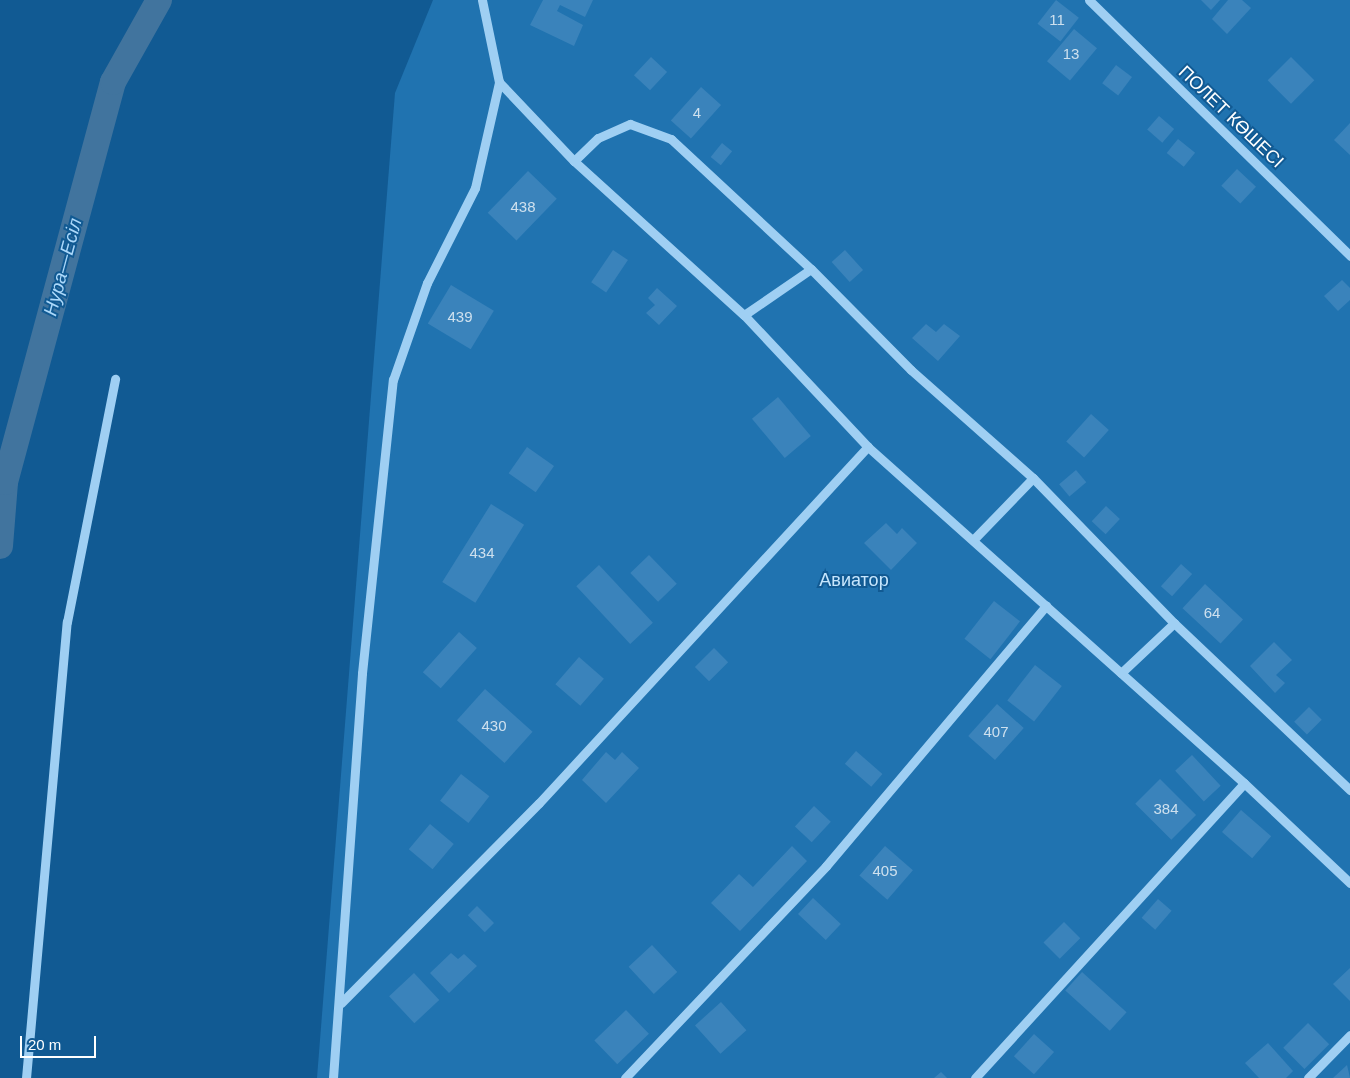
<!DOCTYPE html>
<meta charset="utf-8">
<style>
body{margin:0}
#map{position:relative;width:1350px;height:1078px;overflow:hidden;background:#115a93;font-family:Helvetica,sans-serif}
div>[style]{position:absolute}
.green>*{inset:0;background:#2073b0}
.canal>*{height:26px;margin:-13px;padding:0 13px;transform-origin:13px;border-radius:13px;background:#41749e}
.building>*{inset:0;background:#3a83bb;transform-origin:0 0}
.minor>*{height:9px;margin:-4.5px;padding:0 4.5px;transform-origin:4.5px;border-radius:4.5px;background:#9fcff3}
span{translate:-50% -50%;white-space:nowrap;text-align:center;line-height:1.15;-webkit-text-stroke:4px #115a93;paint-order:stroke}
.number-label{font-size:15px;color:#cee0ee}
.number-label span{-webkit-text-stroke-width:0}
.street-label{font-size:18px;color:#fff}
.park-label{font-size:18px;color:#c6e6fd}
.water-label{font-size:19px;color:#abd8fa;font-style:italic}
.scale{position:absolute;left:20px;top:1036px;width:76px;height:22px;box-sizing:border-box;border:2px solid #fff;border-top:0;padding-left:6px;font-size:15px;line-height:18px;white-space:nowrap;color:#fff;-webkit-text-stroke:4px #115a93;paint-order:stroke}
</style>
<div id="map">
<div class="green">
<div style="clip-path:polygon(433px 0,1350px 0,1350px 1078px,317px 1078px,395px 93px)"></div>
</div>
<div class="canal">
<div style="left:0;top:546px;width:64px;rotate:-85.5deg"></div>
<div style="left:5px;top:482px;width:414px;rotate:-74.9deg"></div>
<div style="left:113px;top:82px;width:94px;rotate:-60.7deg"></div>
</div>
<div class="building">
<div style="clip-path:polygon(543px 0,593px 0,585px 17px,560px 5px,557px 11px,583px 25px,574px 46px,530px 25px)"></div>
<div style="left:1056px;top:0;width:29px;height:30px;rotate:38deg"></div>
<div style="clip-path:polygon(1201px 0,1220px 0,1211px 10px)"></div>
<div style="clip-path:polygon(1228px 0,1242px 0,1251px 8px,1227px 34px,1212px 19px)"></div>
<div style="left:1074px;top:29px;width:30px;height:42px;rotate:40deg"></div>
<div style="left:651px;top:57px;width:22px;height:25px;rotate:43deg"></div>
<div style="left:1291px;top:57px;width:33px;height:33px;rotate:45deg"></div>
<div style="left:1116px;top:65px;width:20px;height:23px;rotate:37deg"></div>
<div style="left:701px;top:87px;width:27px;height:45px;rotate:42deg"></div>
<div style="left:1159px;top:116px;width:20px;height:18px;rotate:41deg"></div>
<div style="clip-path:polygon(1350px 123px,1350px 155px,1334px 140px)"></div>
<div style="left:1178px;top:139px;width:22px;height:18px;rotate:39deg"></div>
<div style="left:722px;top:143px;width:13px;height:18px;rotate:39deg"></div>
<div style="left:1237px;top:169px;width:26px;height:23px;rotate:43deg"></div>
<div style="left:528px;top:171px;width:40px;height:58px;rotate:44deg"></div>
<div style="left:613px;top:250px;width:18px;height:39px;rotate:34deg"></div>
<div style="left:845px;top:250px;width:27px;height:18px;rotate:48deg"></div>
<div style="clip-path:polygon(1342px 280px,1350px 288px,1350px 300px,1338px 311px,1324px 296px)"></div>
<div style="left:451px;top:285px;width:50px;height:45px;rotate:31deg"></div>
<div style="clip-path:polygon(657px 288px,677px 306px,659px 325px,646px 313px,655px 305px,648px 298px)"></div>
<div style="clip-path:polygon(926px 324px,936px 332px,944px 324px,960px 336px,938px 361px,912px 338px)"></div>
<div style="left:778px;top:397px;width:51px;height:34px;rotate:50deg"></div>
<div style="left:1091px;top:414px;width:24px;height:37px;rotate:42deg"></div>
<div style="left:527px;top:447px;width:33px;height:32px;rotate:35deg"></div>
<div style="left:1076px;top:470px;width:16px;height:22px;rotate:50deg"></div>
<div style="left:491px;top:504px;width:39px;height:92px;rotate:32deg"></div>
<div style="left:1106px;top:506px;width:19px;height:21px;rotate:43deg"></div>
<div style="clip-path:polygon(886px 523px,897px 534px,902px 528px,917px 543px,891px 570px,864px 543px)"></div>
<div style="left:649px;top:555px;width:40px;height:26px;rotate:46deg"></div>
<div style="left:1181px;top:564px;width:15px;height:30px;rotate:42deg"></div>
<div style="left:599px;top:565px;width:79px;height:31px;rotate:47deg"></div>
<div style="left:1205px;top:584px;width:52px;height:33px;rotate:43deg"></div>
<div style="left:994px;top:601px;width:33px;height:48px;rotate:38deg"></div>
<div style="left:459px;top:632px;width:24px;height:54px;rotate:42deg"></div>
<div style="clip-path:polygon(1274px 642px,1292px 660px,1276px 675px,1285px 683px,1275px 693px,1250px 666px)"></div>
<div style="left:714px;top:648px;width:20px;height:27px;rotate:45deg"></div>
<div style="left:579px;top:657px;width:33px;height:36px;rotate:41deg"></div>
<div style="left:1035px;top:665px;width:34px;height:45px;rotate:38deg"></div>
<div style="left:485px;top:689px;width:64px;height:42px;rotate:42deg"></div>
<div style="left:997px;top:704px;width:36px;height:43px;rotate:42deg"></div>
<div style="left:1309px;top:707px;width:18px;height:21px;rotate:45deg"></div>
<div style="left:856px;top:751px;width:35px;height:17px;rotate:41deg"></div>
<div style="clip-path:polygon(606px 752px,615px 760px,622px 752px,639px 768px,606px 803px,582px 780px)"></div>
<div style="left:1192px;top:755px;width:42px;height:23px;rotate:47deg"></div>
<div style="left:461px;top:774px;width:36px;height:34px;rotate:38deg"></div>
<div style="left:1160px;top:779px;width:51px;height:35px;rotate:45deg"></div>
<div style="left:814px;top:806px;width:23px;height:28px;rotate:43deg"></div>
<div style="left:1241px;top:810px;width:40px;height:29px;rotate:41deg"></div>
<div style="left:430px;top:824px;width:31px;height:33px;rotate:40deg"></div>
<div style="clip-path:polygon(792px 846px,807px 861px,740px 931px,711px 903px,739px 874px,753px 887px)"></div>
<div style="left:885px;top:846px;width:37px;height:39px;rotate:41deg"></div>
<div style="left:813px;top:898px;width:38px;height:22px;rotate:43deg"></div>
<div style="left:1158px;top:899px;width:18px;height:25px;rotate:41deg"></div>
<div style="left:477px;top:906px;width:24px;height:13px;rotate:45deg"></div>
<div style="left:1064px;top:922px;width:23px;height:29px;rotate:45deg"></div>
<div style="left:652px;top:945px;width:37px;height:32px;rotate:47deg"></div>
<div style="clip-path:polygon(451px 953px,458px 959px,464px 954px,477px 966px,449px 993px,430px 973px)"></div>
<div style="clip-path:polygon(1350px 968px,1350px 1001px,1333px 984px)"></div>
<div style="left:1082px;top:972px;width:60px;height:25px;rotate:42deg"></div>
<div style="left:414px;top:973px;width:37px;height:34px;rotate:47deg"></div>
<div style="left:721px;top:1002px;width:38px;height:35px;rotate:48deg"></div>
<div style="left:626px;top:1010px;width:33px;height:44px;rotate:46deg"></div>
<div style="left:1308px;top:1023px;width:30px;height:35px;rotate:45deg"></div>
<div style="left:1034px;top:1034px;width:27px;height:30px;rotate:42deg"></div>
<div style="clip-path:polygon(1268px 1043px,1293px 1071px,1286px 1078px,1259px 1078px,1245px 1063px)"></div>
<div style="clip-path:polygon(1347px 1065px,1350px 1078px,1333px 1078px)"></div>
<div style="clip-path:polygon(941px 1072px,947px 1078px,934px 1078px)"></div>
</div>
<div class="minor">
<div style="left:482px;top:0;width:84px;rotate:78.3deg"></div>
<div style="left:499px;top:82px;width:109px;rotate:46.5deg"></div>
<div style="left:574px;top:161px;width:229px;rotate:42.2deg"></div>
<div style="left:744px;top:315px;width:181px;rotate:46.8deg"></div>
<div style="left:868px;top:447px;width:504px;rotate:41.78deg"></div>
<div style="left:1244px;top:783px;width:146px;rotate:43.3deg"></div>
<div style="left:1089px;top:0;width:366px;rotate:44.4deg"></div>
<div style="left:574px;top:161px;width:33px;rotate:-44deg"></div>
<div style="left:598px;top:138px;width:35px;rotate:-24deg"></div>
<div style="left:630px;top:124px;width:44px;rotate:20.1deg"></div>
<div style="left:671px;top:139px;width:191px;rotate:42.9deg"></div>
<div style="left:811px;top:269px;width:142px;rotate:45.3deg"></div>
<div style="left:911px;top:370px;width:163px;rotate:41.5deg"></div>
<div style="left:1033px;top:478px;width:202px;rotate:45.8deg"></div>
<div style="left:1174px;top:623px;width:243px;rotate:43.5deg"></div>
<div style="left:744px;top:315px;width:81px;rotate:-34.5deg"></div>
<div style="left:973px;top:540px;width:86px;rotate:-45.9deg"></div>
<div style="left:1121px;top:673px;width:73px;rotate:-43.3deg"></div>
<div style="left:341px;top:1003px;width:281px;rotate:-45.3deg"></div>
<div style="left:539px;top:803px;width:485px;rotate:-47.3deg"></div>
<div style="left:26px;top:1078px;width:458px;rotate:-84.9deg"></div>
<div style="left:67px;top:622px;width:248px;rotate:-78.8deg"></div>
<div style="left:333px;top:1078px;width:406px;rotate:-85.9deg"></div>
<div style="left:362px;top:673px;width:295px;rotate:-84deg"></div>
<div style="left:393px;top:380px;width:103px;rotate:-70.7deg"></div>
<div style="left:427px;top:283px;width:106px;rotate:-63.2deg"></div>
<div style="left:475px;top:188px;width:109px;rotate:-77.2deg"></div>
<div style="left:625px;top:1078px;width:292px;rotate:-46.5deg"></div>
<div style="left:826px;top:866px;width:341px;rotate:-49.8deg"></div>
<div style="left:975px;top:1078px;width:399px;rotate:-47.6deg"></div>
<div style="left:1308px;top:1078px;width:60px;rotate:-45.7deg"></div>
</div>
<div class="number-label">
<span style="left:1057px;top:20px">11</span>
<span style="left:1071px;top:54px">13</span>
<span style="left:697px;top:113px">4</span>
<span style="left:523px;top:207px">438</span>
<span style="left:460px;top:317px">439</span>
<span style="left:482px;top:553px">434</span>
<span style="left:1212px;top:613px">64</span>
<span style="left:494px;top:726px">430</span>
<span style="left:996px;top:732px">407</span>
<span style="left:1166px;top:809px">384</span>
<span style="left:885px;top:871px">405</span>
</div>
<div class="street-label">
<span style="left:1231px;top:117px;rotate:44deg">ПОЛЕТ КӨШЕСІ</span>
</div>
<div class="park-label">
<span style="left:854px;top:580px">Авиатор</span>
</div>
<div class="water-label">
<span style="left:63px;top:267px;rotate:-75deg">Нура—Есіл</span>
</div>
<div class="scale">20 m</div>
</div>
